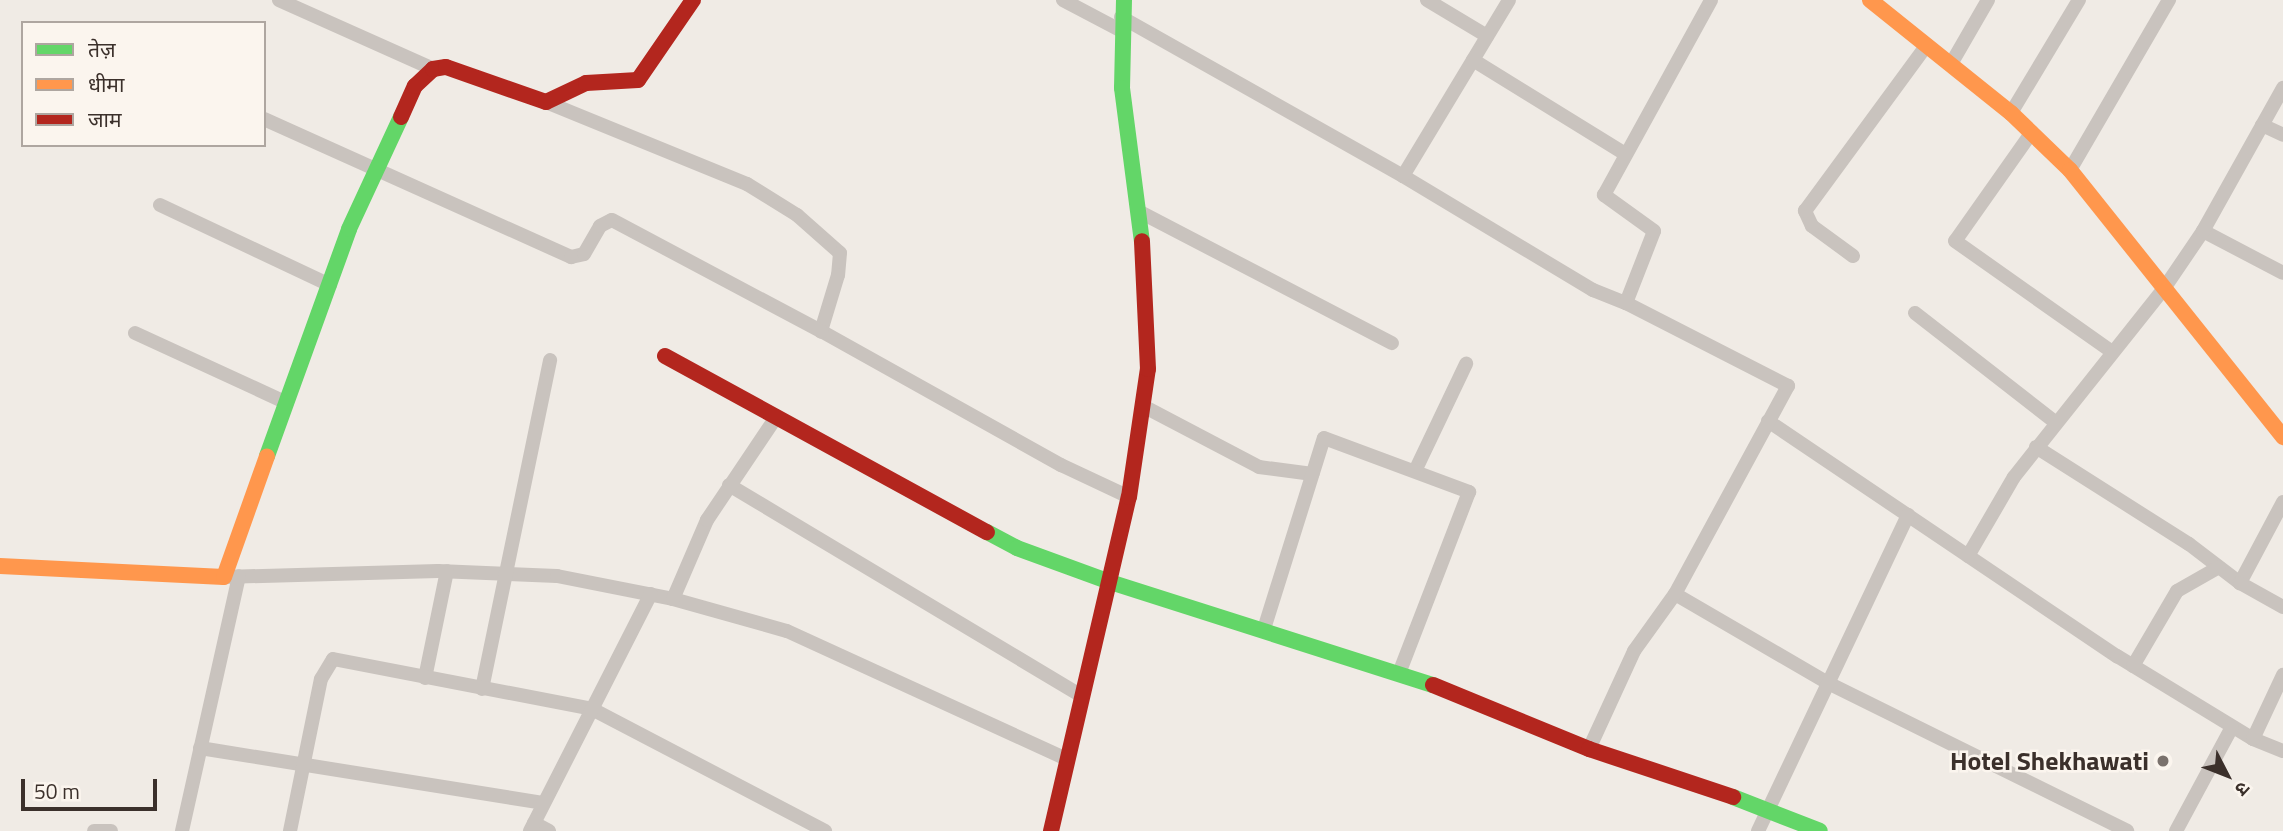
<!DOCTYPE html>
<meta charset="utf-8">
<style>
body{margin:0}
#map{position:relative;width:2283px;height:831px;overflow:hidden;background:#f0ebe5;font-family:"Titillium Web","Noto Sans Devanagari",sans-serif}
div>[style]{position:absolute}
.street>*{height:14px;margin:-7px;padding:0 7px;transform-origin:7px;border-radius:7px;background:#c9c3be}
.fast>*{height:16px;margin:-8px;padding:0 8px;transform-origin:8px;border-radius:8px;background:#63d668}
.slow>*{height:16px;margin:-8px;padding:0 8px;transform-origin:8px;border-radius:8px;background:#ff974d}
.jam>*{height:16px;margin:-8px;padding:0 8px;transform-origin:8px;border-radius:8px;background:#b3261e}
.dots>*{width:19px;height:19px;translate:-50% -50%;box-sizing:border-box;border:4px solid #fbf5ee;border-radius:50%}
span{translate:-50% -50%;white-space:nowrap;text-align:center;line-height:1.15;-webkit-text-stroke:5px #fbf5ee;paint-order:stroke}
.poi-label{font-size:26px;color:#3b302b;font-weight:700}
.right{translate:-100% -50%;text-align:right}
.legend{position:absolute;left:21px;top:21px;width:245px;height:126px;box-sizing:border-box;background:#fbf5ee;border:2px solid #aea6a0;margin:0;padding:9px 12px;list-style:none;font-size:21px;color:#3b302b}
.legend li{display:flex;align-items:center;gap:14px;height:35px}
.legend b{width:35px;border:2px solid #aea6a0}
.north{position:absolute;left:2192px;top:740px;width:70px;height:70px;-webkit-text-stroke:5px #fbf5ee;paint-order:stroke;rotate:132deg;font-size:19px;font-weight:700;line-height:28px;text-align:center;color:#3b302b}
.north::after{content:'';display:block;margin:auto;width:24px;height:32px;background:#3b302b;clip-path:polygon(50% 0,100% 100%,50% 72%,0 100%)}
.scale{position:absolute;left:21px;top:779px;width:136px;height:32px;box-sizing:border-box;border:4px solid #3b302b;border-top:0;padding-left:9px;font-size:21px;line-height:24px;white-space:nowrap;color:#3b302b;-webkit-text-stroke:5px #fbf5ee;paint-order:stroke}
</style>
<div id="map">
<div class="street">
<div style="left:279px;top:0;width:169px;rotate:24.1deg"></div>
<div style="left:1063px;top:0;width:64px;rotate:27.8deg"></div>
<div style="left:1427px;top:0;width:70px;rotate:31deg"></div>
<div style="left:1121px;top:17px;width:324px;rotate:29.4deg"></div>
<div style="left:1403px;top:176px;width:222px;rotate:31deg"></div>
<div style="left:1593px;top:290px;width:35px;rotate:22deg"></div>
<div style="left:1473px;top:60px;width:179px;rotate:31.7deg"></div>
<div style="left:1951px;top:64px;width:74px;rotate:-60deg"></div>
<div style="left:546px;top:102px;width:217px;rotate:22.2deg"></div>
<div style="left:747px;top:184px;width:59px;rotate:31.8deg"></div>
<div style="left:797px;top:215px;width:57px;rotate:41.5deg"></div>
<div style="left:840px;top:253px;width:22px;rotate:95deg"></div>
<div style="left:838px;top:275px;width:59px;rotate:106.9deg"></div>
<div style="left:821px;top:331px;width:275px;rotate:29.2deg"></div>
<div style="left:1061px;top:465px;width:75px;rotate:25.2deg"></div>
<div style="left:2011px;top:113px;width:132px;rotate:-59deg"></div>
<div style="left:264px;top:119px;width:337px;rotate:24.2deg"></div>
<div style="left:571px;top:257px;width:13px;rotate:-13deg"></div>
<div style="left:584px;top:254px;width:32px;rotate:-60deg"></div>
<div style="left:600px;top:226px;width:13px;rotate:-27deg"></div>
<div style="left:612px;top:220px;width:237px;rotate:28deg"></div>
<div style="left:2262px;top:125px;width:23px;rotate:25deg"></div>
<div style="left:2032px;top:132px;width:133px;rotate:125.2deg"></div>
<div style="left:1955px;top:241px;width:191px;rotate:35.2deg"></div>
<div style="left:2070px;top:170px;width:197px;rotate:-59.8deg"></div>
<div style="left:1403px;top:176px;width:205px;rotate:-58.9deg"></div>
<div style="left:160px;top:205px;width:188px;rotate:25.2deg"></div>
<div style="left:1140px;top:212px;width:284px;rotate:27.5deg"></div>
<div style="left:2203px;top:231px;width:90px;rotate:27.7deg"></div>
<div style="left:1853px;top:256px;width:51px;rotate:-143.8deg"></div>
<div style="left:1812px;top:226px;width:17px;rotate:-115deg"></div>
<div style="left:1805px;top:211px;width:206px;rotate:-53.7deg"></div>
<div style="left:1915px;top:313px;width:177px;rotate:37.9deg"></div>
<div style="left:135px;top:333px;width:167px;rotate:24.7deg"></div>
<div style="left:1143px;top:406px;width:131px;rotate:27.7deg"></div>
<div style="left:1259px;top:467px;width:54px;rotate:7.4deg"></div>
<div style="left:1768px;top:421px;width:421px;rotate:34deg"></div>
<div style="left:2117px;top:656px;width:159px;rotate:31.4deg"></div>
<div style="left:2253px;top:739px;width:32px;rotate:22deg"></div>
<div style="left:2036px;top:447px;width:181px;rotate:32.4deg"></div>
<div style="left:2189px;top:544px;width:64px;rotate:37.4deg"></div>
<div style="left:1415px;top:471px;width:119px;rotate:-64.5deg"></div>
<div style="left:729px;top:485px;width:410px;rotate:30.9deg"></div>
<div style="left:2283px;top:502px;width:92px;rotate:118deg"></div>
<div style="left:2240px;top:583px;width:49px;rotate:29.2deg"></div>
<div style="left:1968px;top:556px;width:91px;rotate:-59.8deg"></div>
<div style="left:2014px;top:477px;width:243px;rotate:-51.5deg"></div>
<div style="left:2165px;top:287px;width:68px;rotate:-55.8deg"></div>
<div style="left:2203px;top:231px;width:164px;rotate:-60.8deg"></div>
<div style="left:224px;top:577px;width:214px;rotate:-1.6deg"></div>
<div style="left:438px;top:571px;width:119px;rotate:2.4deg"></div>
<div style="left:557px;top:576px;width:118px;rotate:11.2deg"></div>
<div style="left:673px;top:599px;width:118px;rotate:15.7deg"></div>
<div style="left:787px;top:631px;width:307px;rotate:24.6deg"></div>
<div style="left:1675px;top:594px;width:175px;rotate:30.2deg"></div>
<div style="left:1826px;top:682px;width:336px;rotate:26.3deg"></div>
<div style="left:673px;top:599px;width:86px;rotate:-66.7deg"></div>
<div style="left:707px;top:520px;width:125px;rotate:-56.1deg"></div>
<div style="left:1264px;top:629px;width:200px;rotate:-72.6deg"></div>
<div style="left:1324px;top:438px;width:155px;rotate:20.4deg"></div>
<div style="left:1469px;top:492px;width:192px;rotate:111.1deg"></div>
<div style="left:2133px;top:666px;width:87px;rotate:-59.6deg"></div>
<div style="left:2177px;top:591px;width:48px;rotate:-29.7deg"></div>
<div style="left:425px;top:678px;width:109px;rotate:-78.4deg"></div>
<div style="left:482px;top:689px;width:336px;rotate:-78.3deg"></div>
<div style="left:2253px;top:739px;width:71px;rotate:-64.9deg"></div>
<div style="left:200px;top:748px;width:347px;rotate:9.1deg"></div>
<div style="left:1589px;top:749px;width:108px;rotate:-65.3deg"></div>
<div style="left:1634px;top:651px;width:70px;rotate:-54.3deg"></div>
<div style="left:1675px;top:594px;width:237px;rotate:-61.5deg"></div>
<div style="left:1788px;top:386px;width:182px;rotate:-152.9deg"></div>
<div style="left:1626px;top:303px;width:77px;rotate:-68.7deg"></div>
<div style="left:1654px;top:231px;width:62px;rotate:-144.2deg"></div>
<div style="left:1604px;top:195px;width:222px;rotate:-61.2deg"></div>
<div style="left:534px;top:823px;width:17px;rotate:28deg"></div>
<div style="left:94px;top:831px;width:17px"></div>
<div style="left:182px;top:831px;width:261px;rotate:-77.4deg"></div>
<div style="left:290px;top:831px;width:155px;rotate:-78.5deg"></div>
<div style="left:321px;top:679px;width:23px;rotate:-59deg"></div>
<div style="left:333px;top:659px;width:264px;rotate:10.9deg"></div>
<div style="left:592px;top:709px;width:263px;rotate:27.6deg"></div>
<div style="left:530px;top:831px;width:266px;rotate:-63deg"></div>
<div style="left:1758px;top:831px;width:350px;rotate:-64.6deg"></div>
<div style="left:2176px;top:831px;width:118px;rotate:-61.7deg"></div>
</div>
<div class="fast">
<div style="left:1124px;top:0;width:88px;rotate:91.3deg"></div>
<div style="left:1122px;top:88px;width:154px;rotate:82.6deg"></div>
<div style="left:267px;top:456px;width:241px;rotate:-70.1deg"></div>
<div style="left:349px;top:229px;width:123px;rotate:-65.1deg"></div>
<div style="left:987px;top:532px;width:34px;rotate:28deg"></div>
<div style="left:1017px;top:548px;width:99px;rotate:20.1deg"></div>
<div style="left:1110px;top:582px;width:339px;rotate:17.7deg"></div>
<div style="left:1733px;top:797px;width:93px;rotate:21.3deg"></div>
</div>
<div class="slow">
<div style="left:1870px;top:0;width:181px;rotate:38.7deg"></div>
<div style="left:2011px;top:113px;width:82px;rotate:44deg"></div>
<div style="left:2070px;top:170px;width:342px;rotate:51.4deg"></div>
<div style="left:0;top:566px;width:224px;rotate:2.8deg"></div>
<div style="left:224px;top:577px;width:128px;rotate:-70.4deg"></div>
</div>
<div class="jam">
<div style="left:401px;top:117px;width:34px;rotate:-66deg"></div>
<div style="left:415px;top:86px;width:25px;rotate:-43deg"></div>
<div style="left:433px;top:69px;width:13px;rotate:-9deg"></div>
<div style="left:446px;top:67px;width:106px;rotate:19.3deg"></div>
<div style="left:546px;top:102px;width:44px;rotate:-25.4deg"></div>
<div style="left:586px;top:83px;width:52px;rotate:-3.3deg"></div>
<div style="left:638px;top:80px;width:97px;rotate:-55.5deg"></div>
<div style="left:665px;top:356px;width:367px;rotate:28.7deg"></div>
<div style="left:1433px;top:685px;width:169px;rotate:22.3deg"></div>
<div style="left:1589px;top:749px;width:152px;rotate:18.4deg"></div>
<div style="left:1051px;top:831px;width:343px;rotate:-76.9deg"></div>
<div style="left:1129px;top:497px;width:129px;rotate:-81.6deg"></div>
<div style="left:1148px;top:369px;width:128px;rotate:-92.7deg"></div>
</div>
<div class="dots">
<div style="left:2163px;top:761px;background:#7a716c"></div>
</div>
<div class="poi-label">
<span class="right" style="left:2149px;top:761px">Hotel Shekhawati</span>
</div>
<ul class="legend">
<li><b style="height:9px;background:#63d668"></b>तेज़</li>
<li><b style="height:9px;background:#ff974d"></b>धीमा</li>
<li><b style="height:9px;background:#b3261e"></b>जाम</li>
</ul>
<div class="north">उ</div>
<div class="scale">50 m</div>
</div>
